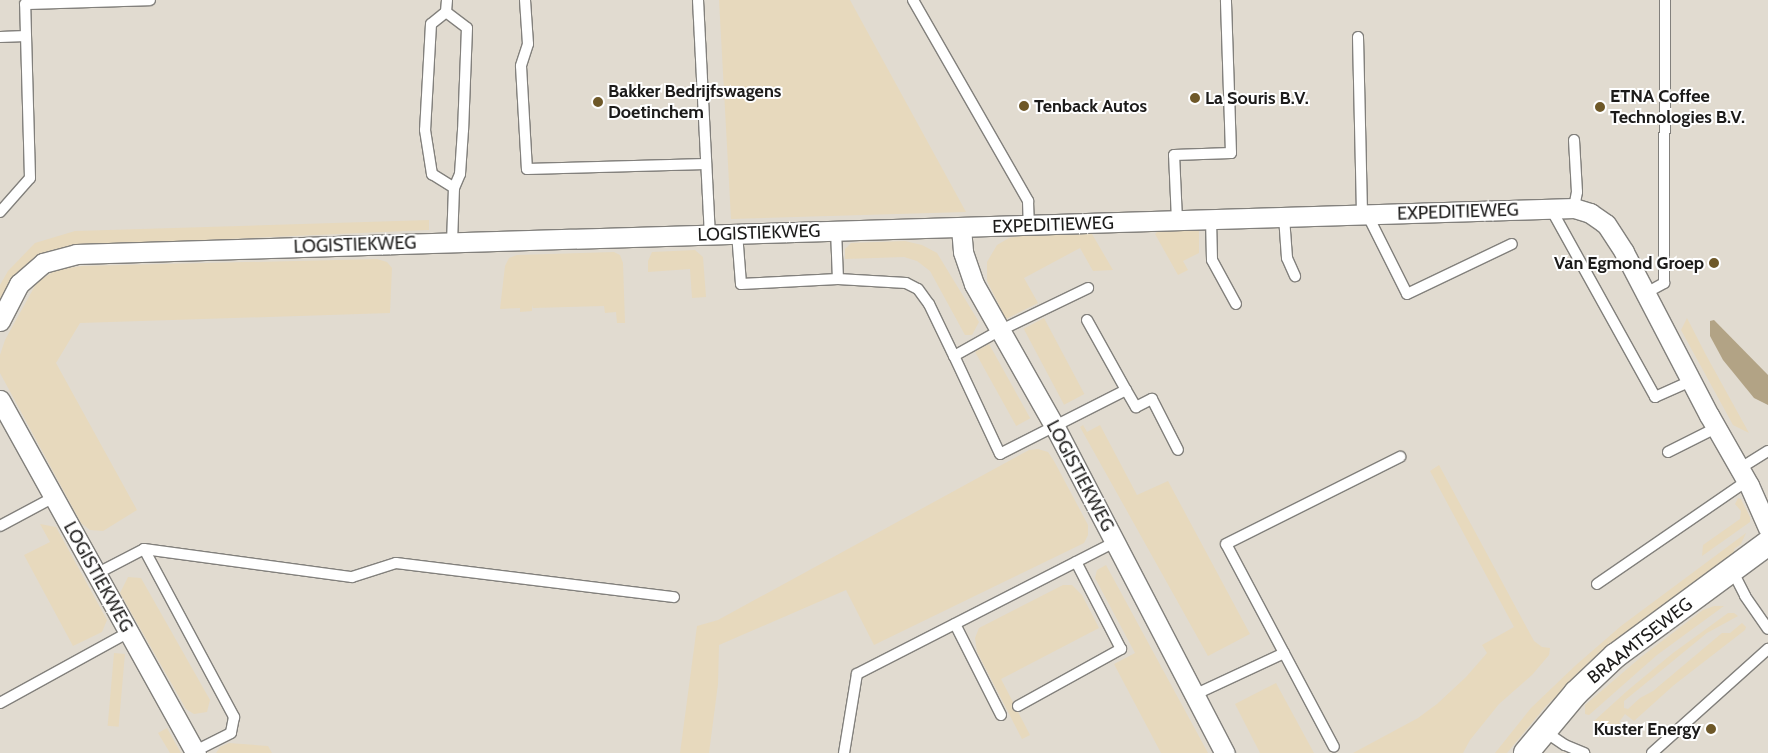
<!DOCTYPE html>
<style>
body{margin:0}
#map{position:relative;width:1768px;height:753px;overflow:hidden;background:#ebe9e4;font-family:Cabin,sans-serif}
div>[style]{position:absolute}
.built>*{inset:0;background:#e1dbd0;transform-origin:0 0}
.green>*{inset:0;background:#e7d9bd;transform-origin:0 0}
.water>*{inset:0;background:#b2a385}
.roads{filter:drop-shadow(1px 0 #82807c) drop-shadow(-1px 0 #82807c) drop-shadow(0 1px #82807c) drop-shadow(0 -1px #82807c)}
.service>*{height:10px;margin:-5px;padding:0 5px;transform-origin:5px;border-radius:5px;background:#fff}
.minor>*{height:19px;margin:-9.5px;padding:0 9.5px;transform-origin:9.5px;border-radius:9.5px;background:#fff}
.tertiary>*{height:24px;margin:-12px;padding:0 12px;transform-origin:12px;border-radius:12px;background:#fff}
.dots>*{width:14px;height:14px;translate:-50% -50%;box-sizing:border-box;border:2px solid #fff;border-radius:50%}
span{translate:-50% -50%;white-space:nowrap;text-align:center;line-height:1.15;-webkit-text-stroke:4px #fff;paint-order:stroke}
.poi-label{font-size:18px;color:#1c1b1a;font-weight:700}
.left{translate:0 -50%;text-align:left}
.right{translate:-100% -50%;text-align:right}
.street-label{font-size:18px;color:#1c1b1a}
</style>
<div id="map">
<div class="built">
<div style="left:0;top:0;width:1768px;height:753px"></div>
</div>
<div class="green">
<div style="clip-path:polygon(719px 0,850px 0,966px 212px,731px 219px)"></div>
<div style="clip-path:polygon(429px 220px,429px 230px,69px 246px,48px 251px,33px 260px,0 303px,0 285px,8px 271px,35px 243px,75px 231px)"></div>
<div style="clip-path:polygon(1159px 230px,1199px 231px,1199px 253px,1183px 261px,1188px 270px,1178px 275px,1155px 234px)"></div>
<div style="clip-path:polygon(1092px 234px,1113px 270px,1093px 271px,1080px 248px,1024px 278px,1038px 303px,1006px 319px,987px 281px,987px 262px,997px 245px,1009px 238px,1020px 236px)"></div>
<div style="clip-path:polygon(905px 241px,922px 245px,937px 253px,979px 322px,972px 335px,965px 335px,930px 271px,917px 261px,904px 257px,845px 259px,845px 249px,851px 243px)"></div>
<div style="clip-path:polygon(695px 250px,703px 257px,706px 297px,692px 298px,690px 269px,648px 272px,648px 261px,652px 252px)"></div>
<div style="clip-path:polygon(614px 252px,620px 255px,623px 263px,625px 323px,617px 323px,616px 312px,605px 313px,604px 306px,533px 308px,532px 305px,532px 311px,520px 312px,520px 308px,500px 309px,505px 266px,509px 258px,517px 255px)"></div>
<div style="clip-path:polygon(377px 259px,387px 262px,392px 268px,390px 313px,80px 323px,56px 363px,137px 510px,103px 531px,90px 530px,81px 523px,0 373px,0 355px,5px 340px,37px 282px,56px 270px,82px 266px)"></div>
<div style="left:1044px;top:318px;width:86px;height:23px;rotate:62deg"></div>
<div style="clip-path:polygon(1687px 318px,1706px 355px,1749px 433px,1733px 425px,1681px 330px)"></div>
<div style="left:989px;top:344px;width:85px;height:16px;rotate:61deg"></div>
<div style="clip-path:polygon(1083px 425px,1087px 432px,1100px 425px,1137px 495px,1168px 481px,1250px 634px,1208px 656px,1080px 427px)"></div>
<div style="clip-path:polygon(1038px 449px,1048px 452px,1054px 461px,1088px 525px,1088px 535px,1084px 543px,874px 645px,846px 590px,719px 645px,718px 684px,709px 753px,680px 753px,697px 626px,718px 620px,1029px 450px)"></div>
<div style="clip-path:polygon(1439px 465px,1534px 641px,1542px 647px,1550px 648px,1549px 655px,1532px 675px,1499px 704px,1470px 740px,1463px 753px,1353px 753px,1418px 718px,1437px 704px,1466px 677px,1487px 653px,1482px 645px,1514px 627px,1430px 471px)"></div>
<div style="clip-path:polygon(1738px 498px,1741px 499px,1750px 517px,1750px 522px,1702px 556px,1703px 545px,1740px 519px,1741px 511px,1735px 504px)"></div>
<div style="clip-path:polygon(40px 524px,56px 527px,107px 620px,102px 632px,73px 646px,24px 555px,50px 542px)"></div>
<div style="clip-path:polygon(1746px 533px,1741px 544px,1734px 549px,1734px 553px,1689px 586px,1588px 666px,1545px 707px,1507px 753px,1495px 753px,1531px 708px,1576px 665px,1621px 626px)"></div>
<div style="clip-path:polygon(1106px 565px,1208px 753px,1161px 753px,1114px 664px,1135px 653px,1095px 578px,1097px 570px)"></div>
<div style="clip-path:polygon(128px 577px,141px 578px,210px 700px,207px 712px,194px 714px,186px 709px,120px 593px)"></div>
<div style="clip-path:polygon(1063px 585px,1072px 585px,1082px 595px,1099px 628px,1001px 679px,1030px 735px,1022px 739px,977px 652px,975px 638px,979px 628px)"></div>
<div style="clip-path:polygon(1714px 606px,1724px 606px,1657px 655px,1589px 715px,1585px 714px,1585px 705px,1641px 657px,1703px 610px)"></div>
<div style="clip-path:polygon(1728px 613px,1734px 613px,1738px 616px,1707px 633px,1624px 701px,1624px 708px,1628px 709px,1640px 698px,1653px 691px,1722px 633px,1730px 633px,1742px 623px,1746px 627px,1745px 630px,1674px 685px,1634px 721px,1625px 714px,1619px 722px,1626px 728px,1624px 731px,1606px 730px,1594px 724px,1594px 721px,1627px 691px,1673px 653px)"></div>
<div style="left:114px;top:653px;width:11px;height:73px;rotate:5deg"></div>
<div style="clip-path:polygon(1276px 683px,1314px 753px,1260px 753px,1235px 704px)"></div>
<div style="clip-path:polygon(167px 728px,181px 753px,170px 753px,158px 733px)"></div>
<div style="clip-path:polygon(229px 743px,268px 746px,272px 753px,216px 753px,220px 747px)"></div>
</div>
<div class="water">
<div style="clip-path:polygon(1714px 320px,1768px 375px,1768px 405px,1754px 398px,1723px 360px,1710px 336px,1710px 321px)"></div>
</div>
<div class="roads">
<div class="service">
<div style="left:447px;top:0;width:12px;rotate:95deg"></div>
<div style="left:446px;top:12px;width:26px;rotate:37deg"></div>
<div style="left:467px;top:28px;width:102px;rotate:92.2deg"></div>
<div style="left:463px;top:130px;width:44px;rotate:93.9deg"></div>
<div style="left:460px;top:174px;width:15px;rotate:113deg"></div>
<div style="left:454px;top:188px;width:54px;rotate:92.1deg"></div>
<div style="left:525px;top:0;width:44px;rotate:86.1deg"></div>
<div style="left:528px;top:44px;width:23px;rotate:108deg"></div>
<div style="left:521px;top:66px;width:103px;rotate:86.7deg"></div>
<div style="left:527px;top:169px;width:179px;rotate:-1.6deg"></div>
<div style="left:698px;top:0;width:234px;rotate:87.1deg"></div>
<div style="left:913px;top:0;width:232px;rotate:60.2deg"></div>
<div style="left:1028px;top:201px;width:24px;rotate:88deg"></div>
<div style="left:446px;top:12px;width:19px;rotate:141deg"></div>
<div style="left:431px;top:24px;width:106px;rotate:93.2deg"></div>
<div style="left:425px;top:130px;width:45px;rotate:81deg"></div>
<div style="left:432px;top:174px;width:26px;rotate:32deg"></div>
<div style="left:0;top:37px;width:26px;rotate:-2deg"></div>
<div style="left:1358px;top:37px;width:177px;rotate:88.7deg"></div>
<div style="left:1574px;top:140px;width:52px;rotate:86.7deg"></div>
<div style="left:1577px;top:192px;width:16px;rotate:101deg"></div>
<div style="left:1551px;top:209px;width:215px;rotate:61deg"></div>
<div style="left:1655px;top:397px;width:39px;rotate:-24deg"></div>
<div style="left:0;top:212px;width:45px;rotate:-48.6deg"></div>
<div style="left:30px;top:178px;width:174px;rotate:-91.6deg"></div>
<div style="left:25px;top:4px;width:125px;rotate:-1.8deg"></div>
<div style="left:1367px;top:214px;width:89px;rotate:63.4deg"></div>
<div style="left:1407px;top:294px;width:116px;rotate:-25.5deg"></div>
<div style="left:1284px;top:217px;width:41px;rotate:85.8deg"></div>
<div style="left:1287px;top:258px;width:20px;rotate:66deg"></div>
<div style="left:1211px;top:219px;width:41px;rotate:88.6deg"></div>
<div style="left:1212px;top:260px;width:50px;rotate:61.4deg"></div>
<div style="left:1177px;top:220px;width:65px;rotate:-92.6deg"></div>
<div style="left:1174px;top:155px;width:57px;rotate:-2deg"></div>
<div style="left:1231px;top:153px;width:153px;rotate:-91.9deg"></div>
<div style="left:836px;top:230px;width:49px;rotate:87.7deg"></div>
<div style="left:737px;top:233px;width:51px;rotate:85.5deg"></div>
<div style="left:741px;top:284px;width:97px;rotate:-3deg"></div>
<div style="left:838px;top:279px;width:68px;rotate:3.4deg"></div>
<div style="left:906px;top:283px;width:13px;rotate:27deg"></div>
<div style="left:918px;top:289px;width:19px;rotate:54deg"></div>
<div style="left:929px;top:304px;width:58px;rotate:64.3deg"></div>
<div style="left:1646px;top:293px;width:21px;rotate:-29deg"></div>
<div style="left:1664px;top:283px;width:283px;rotate:-89.8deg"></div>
<div style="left:1087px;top:320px;width:80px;rotate:60.9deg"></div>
<div style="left:1126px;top:390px;width:141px;rotate:153.1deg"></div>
<div style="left:1000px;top:454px;width:108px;rotate:-115.1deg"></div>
<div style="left:954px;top:356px;width:51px;rotate:-29.1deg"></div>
<div style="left:999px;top:331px;width:99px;rotate:-25.8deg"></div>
<div style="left:1126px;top:390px;width:20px;rotate:60deg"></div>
<div style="left:1136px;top:407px;width:18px;rotate:-27deg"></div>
<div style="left:1152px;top:399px;width:57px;rotate:63deg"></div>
<div style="left:1668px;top:452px;width:54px;rotate:-26.6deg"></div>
<div style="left:1739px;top:469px;width:34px;rotate:-32deg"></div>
<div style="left:0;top:526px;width:61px;rotate:-28.2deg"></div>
<div style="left:144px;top:549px;width:210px;rotate:7.7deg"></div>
<div style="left:352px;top:577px;width:46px;rotate:-17.7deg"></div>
<div style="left:396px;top:563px;width:280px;rotate:7deg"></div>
<div style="left:1732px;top:570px;width:29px;rotate:63deg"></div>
<div style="left:1745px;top:596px;width:40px;rotate:55.1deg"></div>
<div style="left:96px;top:574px;width:54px;rotate:-27.5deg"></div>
<div style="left:144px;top:549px;width:191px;rotate:61.8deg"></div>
<div style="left:234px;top:717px;width:16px;rotate:101deg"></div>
<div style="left:231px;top:733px;width:40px;rotate:153.4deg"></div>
<div style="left:1597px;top:584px;width:182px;rotate:-34.5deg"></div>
<div style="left:955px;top:624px;width:102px;rotate:63.2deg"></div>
<div style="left:1284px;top:653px;width:106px;rotate:62deg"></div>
<div style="left:1194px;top:695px;width:99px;rotate:-25deg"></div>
<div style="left:1284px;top:653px;width:123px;rotate:-118deg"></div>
<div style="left:1226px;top:544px;width:195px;rotate:-26.6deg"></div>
<div style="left:0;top:703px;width:147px;rotate:-28.8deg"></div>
<div style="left:1018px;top:706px;width:118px;rotate:-29deg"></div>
<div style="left:1121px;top:649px;width:98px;rotate:-117.3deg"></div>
<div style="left:1544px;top:731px;width:25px;rotate:34deg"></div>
<div style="left:1565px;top:745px;width:21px;rotate:23deg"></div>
<div style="left:844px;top:753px;width:80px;rotate:-80.7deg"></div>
<div style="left:857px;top:674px;width:290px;rotate:-27.1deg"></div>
<div style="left:1652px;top:753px;width:156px;rotate:-41.9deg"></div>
</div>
<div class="minor">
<div style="left:961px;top:228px;width:24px;rotate:85deg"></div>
<div style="left:963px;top:252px;width:34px;rotate:71deg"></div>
<div style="left:974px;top:284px;width:164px;rotate:60.5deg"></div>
<div style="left:1055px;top:427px;width:368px;rotate:62.5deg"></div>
<div style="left:0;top:321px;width:42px;rotate:-62.8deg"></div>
<div style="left:19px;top:284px;width:32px;rotate:-41deg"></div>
<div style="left:43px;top:263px;width:34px;rotate:-15deg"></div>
<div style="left:76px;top:254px;width:1499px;rotate:-1.76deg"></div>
<div style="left:1574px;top:208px;width:17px;rotate:17deg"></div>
<div style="left:1590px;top:213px;width:19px;rotate:35deg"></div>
<div style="left:1606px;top:224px;width:33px;rotate:57deg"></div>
<div style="left:1624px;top:252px;width:184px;rotate:62.5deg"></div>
<div style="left:1709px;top:415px;width:81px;rotate:60.3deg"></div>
<div style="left:1749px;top:485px;width:47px;rotate:66.2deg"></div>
<div style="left:0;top:400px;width:404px;rotate:61deg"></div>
</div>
<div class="tertiary">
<div style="left:1526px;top:753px;width:78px;rotate:-50.2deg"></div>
<div style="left:1576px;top:693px;width:54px;rotate:-43.5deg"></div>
<div style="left:1615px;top:656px;width:190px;rotate:-36.4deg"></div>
</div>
</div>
<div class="dots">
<div style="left:1195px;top:98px;background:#6e5828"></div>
<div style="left:598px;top:102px;background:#6e5828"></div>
<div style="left:1024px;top:106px;background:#6e5828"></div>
<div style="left:1600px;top:107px;background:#6e5828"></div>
<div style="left:1714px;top:263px;background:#6e5828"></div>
<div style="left:1711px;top:729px;background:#6e5828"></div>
</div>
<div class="poi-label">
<span class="left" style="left:608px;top:102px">Bakker Bedrijfswagens<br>Doetinchem</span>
<span class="left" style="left:1610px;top:107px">ETNA Coffee<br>Technologies B.V.</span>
<span class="left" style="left:1205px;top:98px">La Souris B.V.</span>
<span class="left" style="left:1034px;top:106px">Tenback Autos</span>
<span class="right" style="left:1704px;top:263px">Van Egmond Groep</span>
<span class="right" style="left:1701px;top:729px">Kuster Energy</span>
</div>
<div class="street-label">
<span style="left:1458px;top:212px;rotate:-2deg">EXPEDITIEWEG</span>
<span style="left:1053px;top:225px;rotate:-2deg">EXPEDITIEWEG</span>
<span style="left:759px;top:233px;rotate:-2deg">LOGISTIEKWEG</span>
<span style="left:355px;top:245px;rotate:-2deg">LOGISTIEKWEG</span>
<span style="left:1080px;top:476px;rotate:62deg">LOGISTIEKWEG</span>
<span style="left:98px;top:577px;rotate:61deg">LOGISTIEKWEG</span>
<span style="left:1640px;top:641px;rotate:-38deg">BRAAMTSEWEG</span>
</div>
</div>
